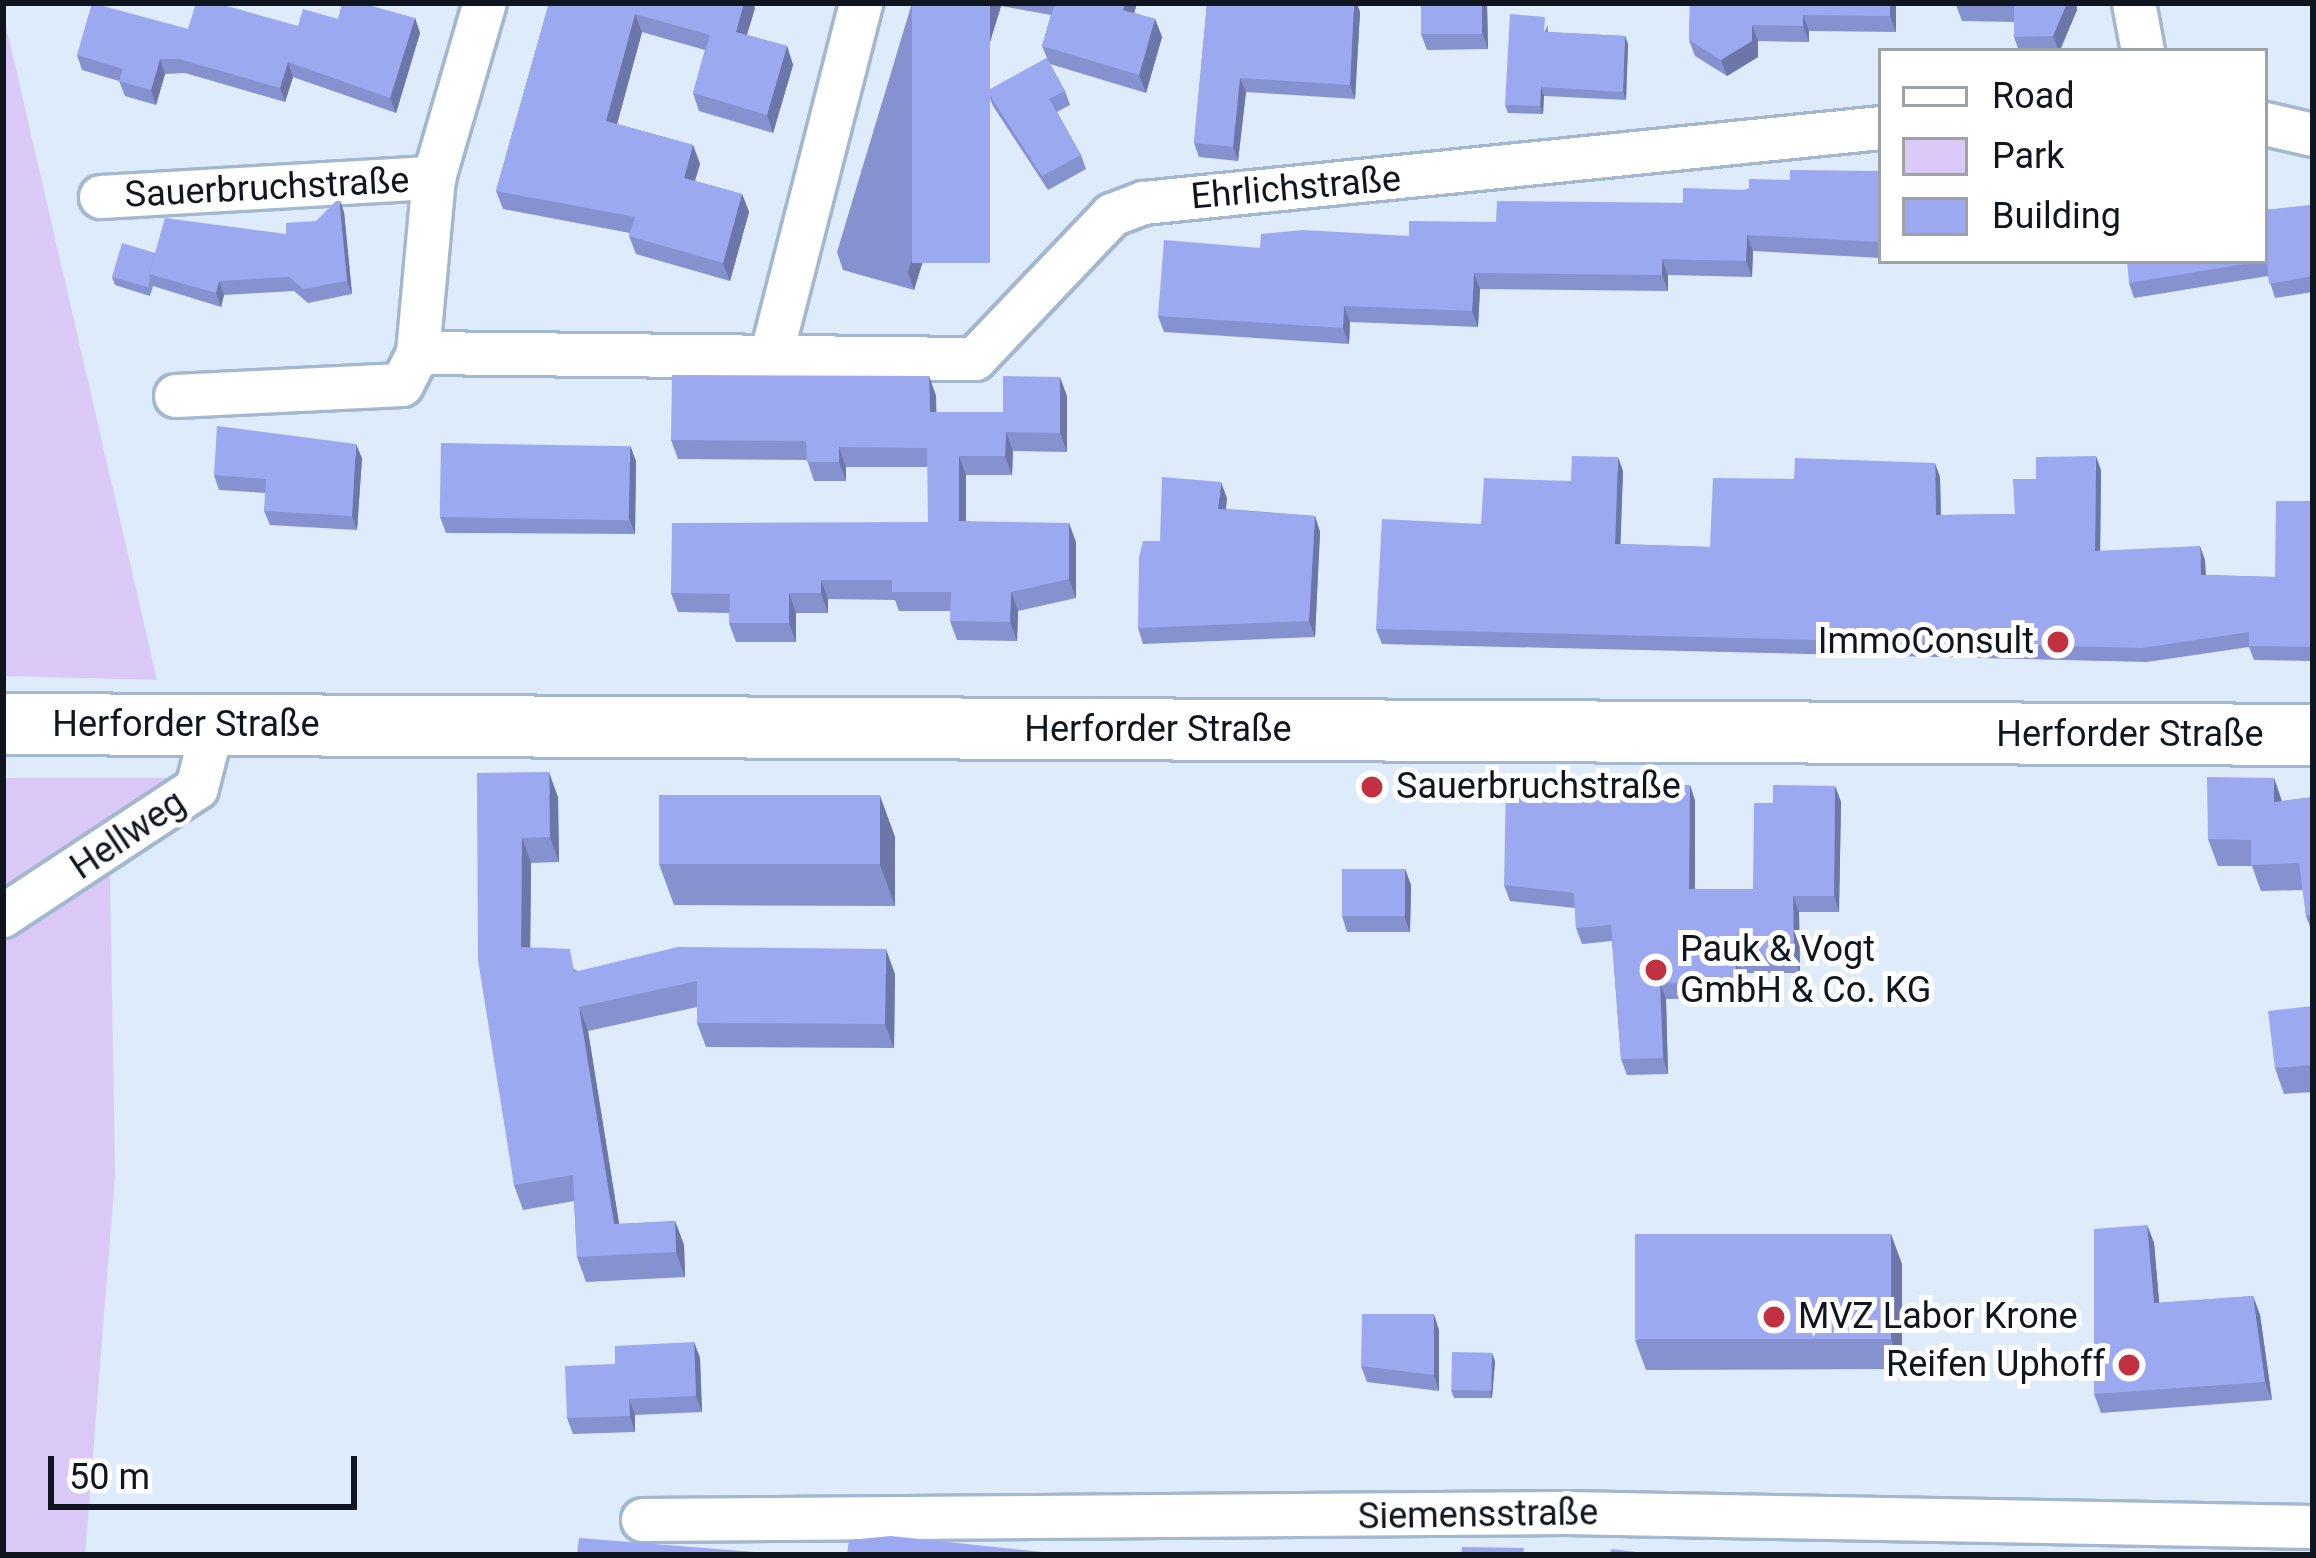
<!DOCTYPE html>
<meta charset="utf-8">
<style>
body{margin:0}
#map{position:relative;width:2316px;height:1558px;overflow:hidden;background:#deebfa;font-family:Roboto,sans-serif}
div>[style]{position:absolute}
.green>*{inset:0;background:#dac9f7}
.roads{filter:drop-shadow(3px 0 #a3b8cf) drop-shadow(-3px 0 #a3b8cf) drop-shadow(0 3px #a3b8cf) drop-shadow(0 -3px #a3b8cf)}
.street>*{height:42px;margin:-21px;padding:0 21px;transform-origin:21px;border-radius:21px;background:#fff}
.secondary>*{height:60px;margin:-30px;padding:0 30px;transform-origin:30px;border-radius:30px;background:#fff}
.wall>*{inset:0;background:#8691cf}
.shaded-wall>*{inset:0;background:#6d76a9}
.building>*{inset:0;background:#9ca9f1;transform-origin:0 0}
.dots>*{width:33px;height:33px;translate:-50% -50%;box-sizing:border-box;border:6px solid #fff;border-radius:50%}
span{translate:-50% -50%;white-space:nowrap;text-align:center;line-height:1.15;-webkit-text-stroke:10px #fff;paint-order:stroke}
.street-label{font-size:36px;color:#0f161f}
.poi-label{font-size:36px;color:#0f161f}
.right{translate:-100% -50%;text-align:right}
.left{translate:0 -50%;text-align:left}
.frame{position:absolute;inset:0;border:6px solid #0f161f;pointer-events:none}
.legend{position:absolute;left:1878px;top:48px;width:390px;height:216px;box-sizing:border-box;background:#fff;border:3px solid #9fa2a5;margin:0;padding:15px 21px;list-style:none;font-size:36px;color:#0f161f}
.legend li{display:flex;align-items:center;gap:24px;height:60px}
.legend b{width:60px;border:3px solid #9fa2a5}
.scale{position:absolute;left:48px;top:1456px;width:309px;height:54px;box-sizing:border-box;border:6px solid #0f161f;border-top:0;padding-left:15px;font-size:36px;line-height:42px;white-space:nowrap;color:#0f161f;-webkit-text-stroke:9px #fff;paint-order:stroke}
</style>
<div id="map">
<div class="green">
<div style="clip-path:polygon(3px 13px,157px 680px,3px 676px)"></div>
<div style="clip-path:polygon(3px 778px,178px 778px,110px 873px,115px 1175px,85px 1555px,3px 1555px)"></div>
</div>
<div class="roads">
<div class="street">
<div style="left:2134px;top:3px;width:49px;rotate:79.4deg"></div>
<div style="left:2265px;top:124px;width:49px;rotate:12.9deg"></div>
<div style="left:101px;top:197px;width:334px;rotate:-3.3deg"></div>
<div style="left:418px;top:353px;width:557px;rotate:0.62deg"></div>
<div style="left:975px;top:359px;width:199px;rotate:-46.4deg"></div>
<div style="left:1112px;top:215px;width:34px;rotate:-21deg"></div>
<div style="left:1144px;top:203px;width:741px;rotate:-5.81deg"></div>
<div style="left:772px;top:353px;width:361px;rotate:-75.7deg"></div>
<div style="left:176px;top:396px;width:226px;rotate:-2.8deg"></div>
<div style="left:402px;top:385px;width:36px;rotate:-63deg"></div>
<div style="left:418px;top:353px;width:176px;rotate:-84.8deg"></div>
<div style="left:434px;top:178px;width:182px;rotate:-73.8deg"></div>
<div style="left:3px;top:916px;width:232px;rotate:-33.4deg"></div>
<div style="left:197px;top:788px;width:65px;rotate:-75.7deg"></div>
<div style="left:643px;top:1520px;width:924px;rotate:-0.43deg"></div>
<div style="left:1567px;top:1513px;width:746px;rotate:1.08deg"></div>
</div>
<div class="secondary">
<div style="left:3px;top:724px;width:2310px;rotate:0.27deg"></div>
</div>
</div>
<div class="wall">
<div style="clip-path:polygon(549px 3px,755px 8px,747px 35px,787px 46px,793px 65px,773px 133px,699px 111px,693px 93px,705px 50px,642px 32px,617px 124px,693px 145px,700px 164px,695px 181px,742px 194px,749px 212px,730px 281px,636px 254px,629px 236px,630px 233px,503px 209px,496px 191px)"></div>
<div style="clip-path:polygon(912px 3px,1137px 3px,1134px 13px,1155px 19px,1162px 37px,1146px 93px,1050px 64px,1065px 91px,1070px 105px,1057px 112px,1081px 155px,1086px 169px,1048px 190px,993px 106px,987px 91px,1047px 58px,1042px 46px,1051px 15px,1001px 6px,914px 290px,843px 270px,837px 252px)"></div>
<div style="clip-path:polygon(1207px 3px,1360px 12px,1355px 99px,1246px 92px,1238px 161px,1199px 157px,1194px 143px)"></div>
<div style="clip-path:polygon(1421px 3px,1487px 3px,1488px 49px,1427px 50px,1421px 34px)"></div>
<div style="clip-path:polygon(1690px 3px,2076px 3px,2077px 10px,2060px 51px,2019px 51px,2014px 37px,2014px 22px,1962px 21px,1956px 5px,1896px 5px,1896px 32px,1809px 31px,1809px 42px,1758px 41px,1758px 57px,1727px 76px,1695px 56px,1689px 40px)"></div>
<div style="clip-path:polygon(415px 18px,420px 33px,396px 113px,293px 77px,285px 102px,185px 73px,165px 74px,156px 105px,125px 96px,119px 81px,82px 70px,77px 55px,188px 29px,298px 26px,338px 19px)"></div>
<div style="clip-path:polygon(1548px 25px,1548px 32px,1625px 36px,1628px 44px,1626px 100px,1544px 96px,1543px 114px,1508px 113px,1505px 105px)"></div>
<div style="clip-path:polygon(1881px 171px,1881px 258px,1753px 251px,1752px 277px,1668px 275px,1668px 291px,1480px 289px,1478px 327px,1350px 322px,1349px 344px,1164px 332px,1158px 316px,1260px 248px,1409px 236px,1496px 222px,1683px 203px,1790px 180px)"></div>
<div style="clip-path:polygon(2313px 205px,2313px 292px,2275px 298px,2268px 276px,2134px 298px,2129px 283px,2267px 210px)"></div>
<div style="clip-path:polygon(344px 212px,352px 294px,308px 303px,294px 291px,224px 295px,221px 307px,153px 286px,150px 296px,115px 285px,112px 277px,155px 253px,286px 234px,316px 221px)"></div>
<div style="clip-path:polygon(929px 376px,936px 396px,936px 412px,1003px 412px,1067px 396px,1067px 452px,1013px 451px,1012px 475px,966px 475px,966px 521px,1076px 542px,1076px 598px,1018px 611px,1017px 641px,957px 640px,950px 621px,951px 611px,899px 611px,895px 600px,828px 599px,828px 613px,796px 613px,796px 642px,736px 642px,729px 623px,729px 613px,678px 612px,671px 593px,928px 522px,928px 467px,846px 467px,846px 481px,814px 481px,807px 460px,678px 459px,671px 440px)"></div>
<div style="clip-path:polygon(362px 458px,357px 530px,270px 525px,264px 511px,266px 493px,219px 490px,214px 475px)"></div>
<div style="clip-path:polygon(636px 461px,635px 534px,446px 533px,440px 517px)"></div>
<div style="clip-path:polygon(2101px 470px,2100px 551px,2205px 560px,2206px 575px,2275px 577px,2313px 501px,2313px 661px,2254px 660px,2249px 647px,2147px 662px,1382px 644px,1376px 629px,1481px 524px,1571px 481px,1623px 471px,1620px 544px,1710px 547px,1794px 479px,1940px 477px,1941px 515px,2015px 514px,2036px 479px)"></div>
<div style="clip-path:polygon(1227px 498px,1226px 509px,1315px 516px,1320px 532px,1315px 637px,1143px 644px,1138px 628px,1160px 541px)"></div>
<div style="clip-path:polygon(477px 773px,558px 797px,559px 862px,531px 863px,530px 948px,578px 971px,895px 974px,894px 1048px,706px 1047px,697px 1023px,697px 1007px,588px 1031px,619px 1224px,675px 1221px,684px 1245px,685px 1277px,586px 1282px,577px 1257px,574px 1201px,523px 1210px,514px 1185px)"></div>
<div style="clip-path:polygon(2274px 778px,2282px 801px,2313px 797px,2313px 935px,2306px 916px,2303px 890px,2261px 891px,2252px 866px,2218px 866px,2208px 839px)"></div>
<div style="clip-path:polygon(1690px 785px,1695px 801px,1695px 889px,1753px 889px,1773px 803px,1835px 786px,1841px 802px,1839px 912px,1799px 912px,1800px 973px,1740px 973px,1744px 998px,1666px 999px,1668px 1074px,1627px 1075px,1621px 1059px,1612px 941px,1582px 944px,1576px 928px,1575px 908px,1510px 901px,1504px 885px)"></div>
<div style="clip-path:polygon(880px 796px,895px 837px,895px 906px,674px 905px,659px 864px)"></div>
<div style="clip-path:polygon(1405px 869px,1411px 885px,1410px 932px,1347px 932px,1342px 916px)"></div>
<div style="clip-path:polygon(2313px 1006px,2313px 1092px,2284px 1094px,2275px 1068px)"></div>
<div style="clip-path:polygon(2147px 1225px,2154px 1243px,2159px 1303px,2253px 1296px,2260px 1315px,2272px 1400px,2101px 1413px,2094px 1394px)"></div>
<div style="clip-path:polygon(1902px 1264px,1902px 1369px,1646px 1370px,1635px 1340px)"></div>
<div style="clip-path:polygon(1439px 1330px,1439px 1391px,1367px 1382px,1361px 1366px)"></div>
<div style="clip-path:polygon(694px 1342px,700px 1358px,702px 1412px,635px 1415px,635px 1432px,573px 1434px,567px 1418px,615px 1364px)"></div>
<div style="clip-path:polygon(1495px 1361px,1492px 1398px,1454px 1398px,1451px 1390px)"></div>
</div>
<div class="shaded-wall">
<div style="clip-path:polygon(744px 3px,753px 3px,755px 8px,742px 50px,736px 32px)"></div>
<div style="clip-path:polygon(990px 3px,1000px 3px,1001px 6px,914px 290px,908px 272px)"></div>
<div style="clip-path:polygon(1125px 3px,1137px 3px,1130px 28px,1123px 10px)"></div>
<div style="clip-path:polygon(1354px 3px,1357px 3px,1360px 12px,1355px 99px,1350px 85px)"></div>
<div style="clip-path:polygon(1482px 3px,1487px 3px,1488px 49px,1482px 33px)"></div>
<div style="clip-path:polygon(1890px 3px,1896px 3px,1896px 32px,1890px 16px)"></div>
<div style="clip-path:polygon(2067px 3px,2076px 3px,2077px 10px,2059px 51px,2053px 36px)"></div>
<div style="clip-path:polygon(635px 14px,642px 32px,613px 139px,606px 121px)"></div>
<div style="clip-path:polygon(1803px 15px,1809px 31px,1809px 42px,1803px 26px)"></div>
<div style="clip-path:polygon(415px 18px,420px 33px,396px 113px,390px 98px)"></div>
<div style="clip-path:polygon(1155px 19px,1162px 37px,1146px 93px,1139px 75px)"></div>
<div style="clip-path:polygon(1752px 25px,1758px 41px,1758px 57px,1727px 76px,1721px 60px)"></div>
<div style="clip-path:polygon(1625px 36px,1628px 44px,1626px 100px,1623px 92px)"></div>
<div style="clip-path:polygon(787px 46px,793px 65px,773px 133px,767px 115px)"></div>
<div style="clip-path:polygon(160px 59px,165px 74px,156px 105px,151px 90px)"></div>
<div style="clip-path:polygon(288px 62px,293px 77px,285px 102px,280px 88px)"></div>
<div style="clip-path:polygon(1240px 78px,1246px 92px,1238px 161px,1233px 147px)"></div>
<div style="clip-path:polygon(1541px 87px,1544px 96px,1543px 114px,1540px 106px)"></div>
<div style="clip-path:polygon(693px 145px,700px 164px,690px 196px,684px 178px)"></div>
<div style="clip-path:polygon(742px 194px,749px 212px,730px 281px,723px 263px)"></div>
<div style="clip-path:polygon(339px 198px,344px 212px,352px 294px,347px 281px)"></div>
<div style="clip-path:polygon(1747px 235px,1753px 251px,1752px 277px,1746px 261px)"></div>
<div style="clip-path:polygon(1662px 259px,1668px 275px,1668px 291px,1662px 275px)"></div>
<div style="clip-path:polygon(1474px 273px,1480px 289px,1478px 327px,1472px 311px)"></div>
<div style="clip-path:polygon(219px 281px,224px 295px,221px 307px,216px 293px)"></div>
<div style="clip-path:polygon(1344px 306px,1350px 322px,1349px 344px,1343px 328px)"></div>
<div style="clip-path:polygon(929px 376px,936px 396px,937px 431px,930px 412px)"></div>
<div style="clip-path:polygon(1060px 377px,1067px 396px,1067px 452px,1060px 433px)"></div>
<div style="clip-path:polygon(1006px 432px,1013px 451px,1012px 475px,1005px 456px)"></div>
<div style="clip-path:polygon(356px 444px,362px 458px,357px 530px,352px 516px)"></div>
<div style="clip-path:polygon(630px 445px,636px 461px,635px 534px,629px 518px)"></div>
<div style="clip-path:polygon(839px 447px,846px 467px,846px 481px,839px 462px)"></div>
<div style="clip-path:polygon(959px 456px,966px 475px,966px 540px,959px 521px)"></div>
<div style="clip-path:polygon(2096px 456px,2101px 470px,2100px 565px,2095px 551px)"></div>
<div style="clip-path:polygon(1618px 457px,1623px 471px,1620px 559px,1615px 544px)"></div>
<div style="clip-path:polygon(1935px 463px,1940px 477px,1941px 529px,1936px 515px)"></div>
<div style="clip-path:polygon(1221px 482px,1227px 498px,1224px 525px,1218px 509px)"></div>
<div style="clip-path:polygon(1315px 516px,1320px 532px,1315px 637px,1309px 621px)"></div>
<div style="clip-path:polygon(1069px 523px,1076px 542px,1076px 598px,1069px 579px)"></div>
<div style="clip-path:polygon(2200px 546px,2205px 560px,2206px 589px,2201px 575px)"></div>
<div style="clip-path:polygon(821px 580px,828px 599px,828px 613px,821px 593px)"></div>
<div style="clip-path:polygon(1011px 592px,1018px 611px,1017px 641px,1010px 622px)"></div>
<div style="clip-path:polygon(789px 593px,796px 613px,796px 642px,789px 623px)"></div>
<div style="clip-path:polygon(549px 772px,558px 797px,559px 862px,550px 837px)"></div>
<div style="clip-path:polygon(2274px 778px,2283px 805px,2274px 802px)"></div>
<div style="clip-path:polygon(1690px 785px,1695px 801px,1695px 905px,1689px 889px)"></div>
<div style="clip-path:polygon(1835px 786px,1841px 802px,1839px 912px,1834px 896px)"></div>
<div style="clip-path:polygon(880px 796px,895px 837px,895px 906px,880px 865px)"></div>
<div style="clip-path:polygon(522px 838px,531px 863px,530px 972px,521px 947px)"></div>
<div style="clip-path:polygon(1405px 869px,1411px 885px,1410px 932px,1404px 916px)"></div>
<div style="clip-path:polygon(1793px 896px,1799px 912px,1800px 973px,1794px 957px)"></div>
<div style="clip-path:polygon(886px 949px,895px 974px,894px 1048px,885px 1024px)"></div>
<div style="clip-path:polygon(1734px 957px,1740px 973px,1744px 998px,1738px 982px)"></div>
<div style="clip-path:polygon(1660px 983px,1666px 999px,1668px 1074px,1663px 1058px)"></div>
<div style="clip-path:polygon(579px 1007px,588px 1031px,623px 1248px,614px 1224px)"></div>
<div style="clip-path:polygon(675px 1221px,684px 1245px,685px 1277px,676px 1252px)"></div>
<div style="clip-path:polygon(2147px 1225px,2154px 1243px,2161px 1322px,2154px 1303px)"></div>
<div style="clip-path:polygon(1891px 1234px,1902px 1264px,1902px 1369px,1891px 1339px)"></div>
<div style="clip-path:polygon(2253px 1296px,2260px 1315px,2272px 1400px,2265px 1382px)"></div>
<div style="clip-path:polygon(1434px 1314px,1439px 1330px,1439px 1391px,1434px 1375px)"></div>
<div style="clip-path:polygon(694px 1342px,700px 1358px,702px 1412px,696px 1396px)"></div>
<div style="clip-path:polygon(1492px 1353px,1495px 1361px,1492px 1398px,1489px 1390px)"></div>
<div style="clip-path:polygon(629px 1399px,635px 1415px,635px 1432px,630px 1416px)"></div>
</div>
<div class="building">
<div style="clip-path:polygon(92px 3px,188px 29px,196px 3px,216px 3px,298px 26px,303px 9px,338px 19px,342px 3px,361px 3px,415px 18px,390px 98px,288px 62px,280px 88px,179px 59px,160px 59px,151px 90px,119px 81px,123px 69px,77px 55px)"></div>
<div style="clip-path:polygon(549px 3px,744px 3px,736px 32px,787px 46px,767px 115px,693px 93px,710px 35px,635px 14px,606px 121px,693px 145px,684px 178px,742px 194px,723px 263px,629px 236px,635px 217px,496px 191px)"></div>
<div style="left:912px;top:3px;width:78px;height:260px"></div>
<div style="clip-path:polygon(1055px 3px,1125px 3px,1123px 10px,1155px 19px,1139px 75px,1042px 46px)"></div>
<div style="clip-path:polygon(1207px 3px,1354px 3px,1350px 85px,1240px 78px,1233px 147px,1194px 143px)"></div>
<div style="left:1421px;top:3px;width:61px;height:31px"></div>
<div style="clip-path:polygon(1690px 3px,1890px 3px,1890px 16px,1803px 15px,1803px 26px,1752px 25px,1752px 41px,1721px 60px,1689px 40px)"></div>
<div style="clip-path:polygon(1956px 3px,2067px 3px,2053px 36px,2014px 37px,2014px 6px,1956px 5px)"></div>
<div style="clip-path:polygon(1510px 14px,1545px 17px,1544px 32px,1625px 36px,1623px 92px,1541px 87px,1540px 106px,1505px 105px)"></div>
<div style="clip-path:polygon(1047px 58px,1065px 91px,1049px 99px,1081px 155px,1042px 176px,987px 91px)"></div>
<div style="clip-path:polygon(1790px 170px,1881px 171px,1881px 242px,1747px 235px,1746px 261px,1662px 259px,1662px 275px,1474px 273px,1472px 311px,1344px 306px,1343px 328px,1158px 316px,1164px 240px,1260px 248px,1261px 234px,1303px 230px,1409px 236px,1409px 221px,1496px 222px,1497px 201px,1683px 203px,1683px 188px,1749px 190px,1749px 179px,1790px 180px)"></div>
<div style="clip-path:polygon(339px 198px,347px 281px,303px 289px,289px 277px,219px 281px,216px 293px,149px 274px,165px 218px,286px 234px,286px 223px,316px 221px)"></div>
<div style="clip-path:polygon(2313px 205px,2313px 276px,2269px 284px,2267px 260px,2265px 261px,2265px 210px)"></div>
<div style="clip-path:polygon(122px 243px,155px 253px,149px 274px,150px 278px,148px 287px,112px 277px)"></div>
<div style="clip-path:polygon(2127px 261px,2263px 261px,2129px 283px)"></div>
<div style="clip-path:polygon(672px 375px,929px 376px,930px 412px,1003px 412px,1003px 376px,1060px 377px,1060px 433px,1006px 432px,1005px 456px,959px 456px,959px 521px,1069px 523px,1069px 579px,1011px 592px,1010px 622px,950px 621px,951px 592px,892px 592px,892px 580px,821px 580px,821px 593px,789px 593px,789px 623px,729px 623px,730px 594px,671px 593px,672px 523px,928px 522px,927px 448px,839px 447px,839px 462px,807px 462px,806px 441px,671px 440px)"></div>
<div style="clip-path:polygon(217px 426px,356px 444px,352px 516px,264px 511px,266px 479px,214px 475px)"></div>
<div style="left:441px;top:443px;width:189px;height:74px;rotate:1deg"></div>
<div style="clip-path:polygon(1572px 456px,1618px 457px,1615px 544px,1710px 547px,1713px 478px,1794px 479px,1795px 458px,1935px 463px,1936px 515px,2015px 514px,2013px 479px,2036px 479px,2036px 457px,2096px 456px,2095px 551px,2200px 546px,2201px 575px,2275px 577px,2276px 501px,2313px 501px,2313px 647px,2249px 646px,2249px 632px,2142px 648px,1376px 629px,1382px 519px,1481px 524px,1484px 478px,1571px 481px)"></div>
<div style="clip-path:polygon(1162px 477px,1221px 482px,1218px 509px,1315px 516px,1309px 621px,1138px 628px,1139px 557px,1143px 541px,1160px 541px)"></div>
<div style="clip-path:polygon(549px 772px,550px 837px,522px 838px,521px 947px,570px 949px,574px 972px,678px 947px,886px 949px,885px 1024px,697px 1023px,697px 981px,579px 1007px,614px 1224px,675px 1221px,676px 1252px,577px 1257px,573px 1175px,514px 1185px,478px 960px,477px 773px)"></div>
<div style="clip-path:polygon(2207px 777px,2274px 778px,2274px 802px,2313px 797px,2313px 915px,2306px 916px,2299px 863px,2251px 865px,2251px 840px,2208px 839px)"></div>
<div style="clip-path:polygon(1506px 782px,1690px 785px,1689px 889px,1753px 889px,1754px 803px,1773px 803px,1773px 785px,1835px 786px,1834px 896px,1793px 896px,1794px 957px,1734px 957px,1738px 982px,1660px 983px,1663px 1058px,1621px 1059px,1611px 925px,1576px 928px,1574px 893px,1504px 885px)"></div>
<div style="left:659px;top:795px;width:221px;height:69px"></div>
<div style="left:1342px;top:869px;width:63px;height:47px"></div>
<div style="clip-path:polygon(2313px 1006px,2313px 1065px,2275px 1068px,2268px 1011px)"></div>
<div style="clip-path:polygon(2147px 1225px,2154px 1303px,2253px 1296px,2265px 1382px,2094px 1394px,2094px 1229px)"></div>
<div style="left:1891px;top:1234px;width:105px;height:256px;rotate:90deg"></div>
<div style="clip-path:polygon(1362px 1314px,1434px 1314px,1434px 1375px,1361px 1366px)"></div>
<div style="clip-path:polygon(694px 1342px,696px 1396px,629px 1399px,630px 1416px,567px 1418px,565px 1366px,615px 1364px,615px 1346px)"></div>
<div style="left:1452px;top:1352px;width:40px;height:38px;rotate:1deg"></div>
<div style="clip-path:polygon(891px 1536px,1070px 1555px,847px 1555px,849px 1540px)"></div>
<div style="clip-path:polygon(579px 1538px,792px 1555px,577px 1555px)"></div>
<div style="clip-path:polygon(1462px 1547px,1524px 1548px,1523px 1555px,1461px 1555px)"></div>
<div style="clip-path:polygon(1611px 1549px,1661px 1555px,1610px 1555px)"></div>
</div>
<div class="dots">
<div style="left:2058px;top:642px;background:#c23140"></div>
<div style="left:1372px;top:787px;background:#c23140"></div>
<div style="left:1656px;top:970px;background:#c23140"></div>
<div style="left:1774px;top:1317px;background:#c23140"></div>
<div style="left:2129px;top:1365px;background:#c23140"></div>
</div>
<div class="street-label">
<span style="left:267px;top:188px;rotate:-3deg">Sauerbruchstraße</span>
<span style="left:1296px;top:188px;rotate:-5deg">Ehrlichstraße</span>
<span style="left:186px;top:725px">Herforder Straße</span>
<span style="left:1158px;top:730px">Herforder Straße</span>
<span style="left:2130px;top:735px">Herforder Straße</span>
<span style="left:128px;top:835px;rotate:-34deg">Hellweg</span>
<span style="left:1478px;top:1515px;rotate:-1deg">Siemensstraße</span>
</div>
<div class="poi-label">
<span class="right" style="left:2034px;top:642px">ImmoConsult</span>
<span class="left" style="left:1396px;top:787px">Sauerbruchstraße</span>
<span class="left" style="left:1680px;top:970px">Pauk &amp; Vogt<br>GmbH &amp; Co. KG</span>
<span class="left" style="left:1798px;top:1317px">MVZ Labor Krone</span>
<span class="right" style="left:2105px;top:1365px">Reifen Uphoff</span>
</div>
<div class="frame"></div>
<ul class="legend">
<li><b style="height:15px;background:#fff"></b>Road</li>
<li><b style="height:33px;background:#dac9f7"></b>Park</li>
<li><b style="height:33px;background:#9ca9f1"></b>Building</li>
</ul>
<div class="scale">50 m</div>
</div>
